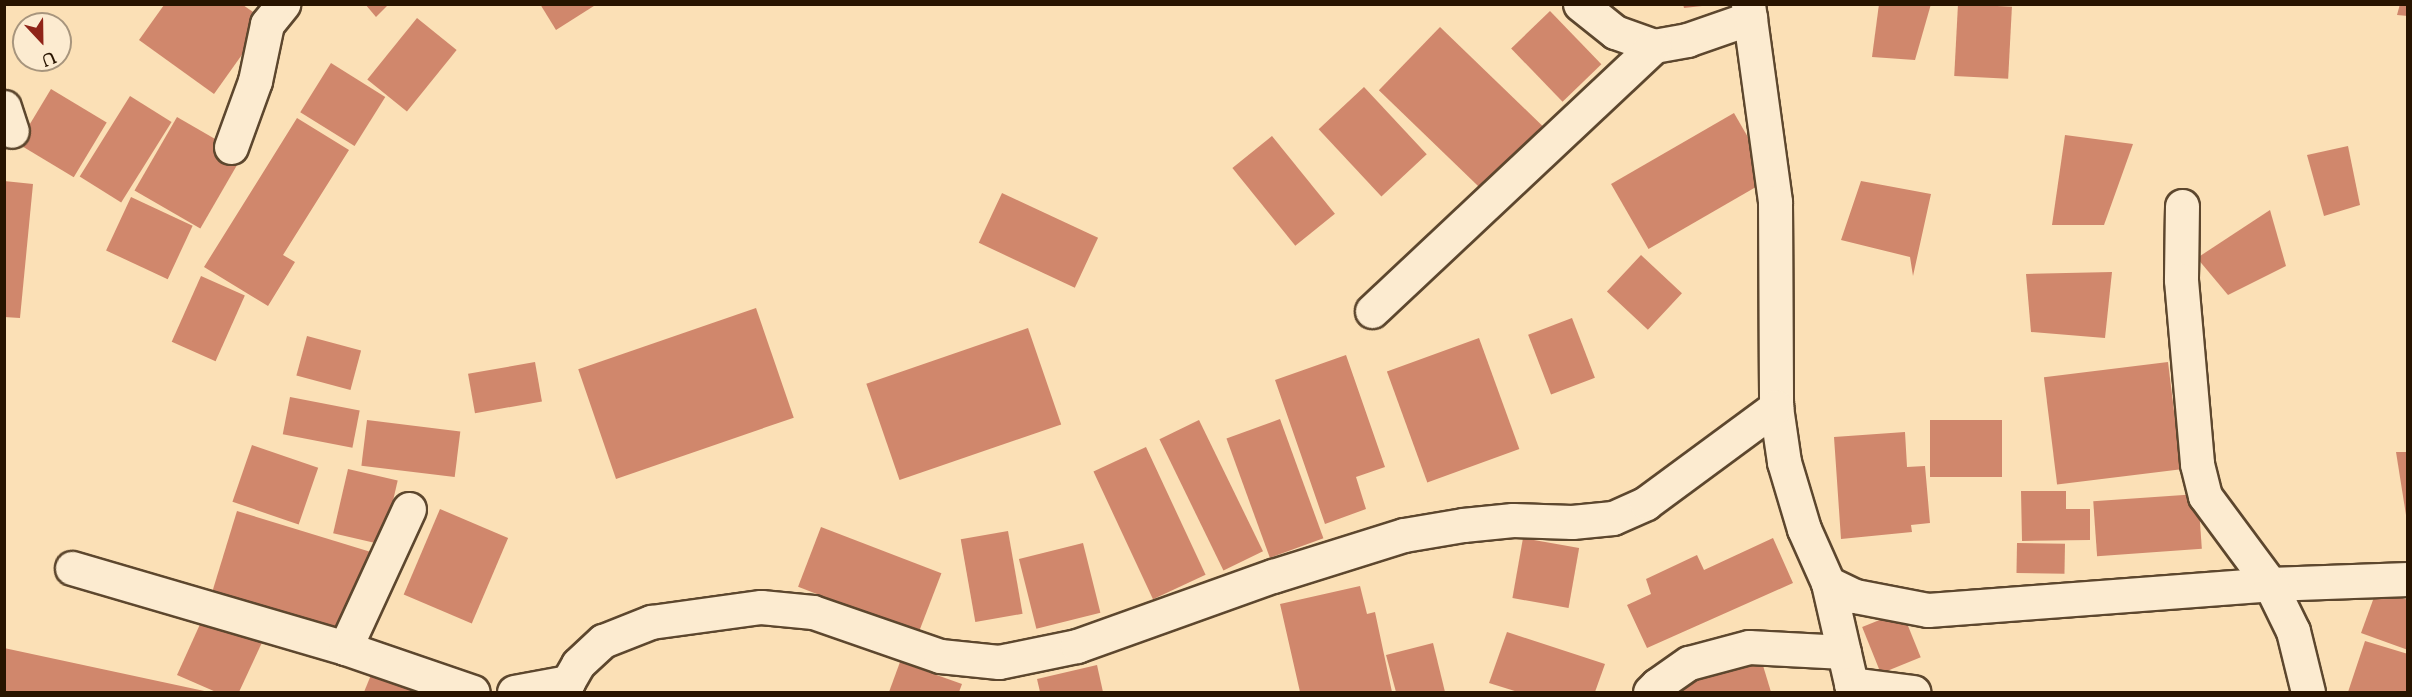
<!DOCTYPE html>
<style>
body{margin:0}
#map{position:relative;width:2412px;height:697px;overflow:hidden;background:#fbe0b6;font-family:"Sorts Mill Goudy",serif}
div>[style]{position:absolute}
.building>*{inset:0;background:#d0876c;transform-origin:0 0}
.roads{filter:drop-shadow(2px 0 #5d472e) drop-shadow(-2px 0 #5d472e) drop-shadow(0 2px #5d472e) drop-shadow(0 -2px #5d472e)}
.minor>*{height:33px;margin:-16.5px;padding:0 16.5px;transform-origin:16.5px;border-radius:16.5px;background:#fcebd0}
span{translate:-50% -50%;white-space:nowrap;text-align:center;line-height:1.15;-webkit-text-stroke:5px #fcebd0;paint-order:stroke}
.frame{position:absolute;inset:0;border:6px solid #281400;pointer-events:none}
.north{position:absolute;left:12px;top:12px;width:60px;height:60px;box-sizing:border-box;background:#fcebd0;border:2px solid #a7957d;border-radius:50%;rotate:158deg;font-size:16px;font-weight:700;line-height:24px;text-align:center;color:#281400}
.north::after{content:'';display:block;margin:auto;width:21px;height:27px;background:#8f2418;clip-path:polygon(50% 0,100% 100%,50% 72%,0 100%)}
</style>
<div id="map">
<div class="building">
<div style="clip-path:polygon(365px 4px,389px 4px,376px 17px)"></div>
<div style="clip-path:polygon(540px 4px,597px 4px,556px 30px)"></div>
<div style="clip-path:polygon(1683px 4px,1702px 4px,1702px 6px,1684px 8px)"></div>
<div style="clip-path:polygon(1879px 4px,1931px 4px,1915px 60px,1872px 57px)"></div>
<div style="left:1958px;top:4px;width:54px;height:72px;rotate:3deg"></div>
<div style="clip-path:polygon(2400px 4px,2408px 4px,2408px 16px,2397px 15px)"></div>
<div style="clip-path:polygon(164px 5px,243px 5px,266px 21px,214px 94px,139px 40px)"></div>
<div style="left:1550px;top:11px;width:74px;height:54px;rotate:46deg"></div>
<div style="left:417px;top:18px;width:51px;height:79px;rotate:39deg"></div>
<div style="left:1440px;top:27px;width:148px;height:88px;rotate:44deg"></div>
<div style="left:331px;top:63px;width:64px;height:58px;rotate:32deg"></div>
<div style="left:1364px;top:87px;width:92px;height:62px;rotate:47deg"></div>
<div style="left:51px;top:89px;width:65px;height:64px;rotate:31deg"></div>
<div style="left:130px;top:96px;width:49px;height:95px;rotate:32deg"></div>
<div style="left:1734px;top:113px;width:75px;height:142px;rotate:60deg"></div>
<div style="left:177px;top:117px;width:76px;height:85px;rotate:30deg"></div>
<div style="clip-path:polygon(297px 118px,349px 150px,283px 255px,295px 262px,268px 306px,204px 267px)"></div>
<div style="clip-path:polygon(2065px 135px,2133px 144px,2104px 225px,2052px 225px)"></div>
<div style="left:1272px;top:136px;width:100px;height:51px;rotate:51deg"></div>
<div style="clip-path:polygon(2348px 146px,2360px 205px,2324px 216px,2307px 155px)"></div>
<div style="clip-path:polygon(4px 181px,33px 184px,20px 318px,4px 317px)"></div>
<div style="clip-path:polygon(1861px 181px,1931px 194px,1913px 276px,1910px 257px,1841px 240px)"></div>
<div style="left:1002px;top:193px;width:106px;height:55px;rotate:25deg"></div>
<div style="left:131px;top:197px;width:68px;height:59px;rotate:25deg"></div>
<div style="clip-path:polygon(2270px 210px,2286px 266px,2228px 295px,2197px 258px)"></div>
<div style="left:1641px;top:255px;width:56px;height:50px;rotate:43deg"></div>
<div style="clip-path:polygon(2112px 272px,2105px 338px,2031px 332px,2026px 274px)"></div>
<div style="left:201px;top:276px;width:48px;height:72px;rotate:24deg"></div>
<div style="left:756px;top:308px;width:116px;height:188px;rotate:71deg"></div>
<div style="left:1572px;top:318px;width:64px;height:47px;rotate:69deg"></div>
<div style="left:1028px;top:328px;width:102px;height:171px;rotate:71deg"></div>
<div style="left:307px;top:336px;width:56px;height:41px;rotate:15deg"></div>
<div style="left:1479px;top:338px;width:118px;height:98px;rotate:70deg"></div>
<div style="clip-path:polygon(1346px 355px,1385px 467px,1356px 477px,1366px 509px,1325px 524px,1275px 380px)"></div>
<div style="left:535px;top:362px;width:40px;height:68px;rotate:80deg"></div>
<div style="left:2168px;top:362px;width:108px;height:125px;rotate:83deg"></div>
<div style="left:290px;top:397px;width:71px;height:38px;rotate:11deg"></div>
<div style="left:1280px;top:419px;width:127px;height:57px;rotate:70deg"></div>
<div style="left:367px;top:420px;width:94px;height:46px;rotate:7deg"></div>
<div style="left:1199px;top:420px;width:146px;height:44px;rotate:64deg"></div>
<div style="left:1930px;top:420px;width:72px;height:57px"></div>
<div style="clip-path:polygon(1905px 432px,1907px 467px,1925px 466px,1930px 523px,1911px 525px,1912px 532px,1841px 539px,1834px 437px)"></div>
<div style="left:252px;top:445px;width:70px;height:60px;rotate:19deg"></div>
<div style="left:1146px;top:447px;width:141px;height:58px;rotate:65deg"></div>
<div style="clip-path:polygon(2396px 452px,2408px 452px,2408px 515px,2406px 515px)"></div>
<div style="left:348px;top:469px;width:51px;height:66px;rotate:13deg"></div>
<div style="clip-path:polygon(2021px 491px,2066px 491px,2066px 509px,2090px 509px,2090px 540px,2022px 541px)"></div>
<div style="left:2198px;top:494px;width:55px;height:105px;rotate:86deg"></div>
<div style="left:440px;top:509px;width:74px;height:93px;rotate:23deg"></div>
<div style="left:237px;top:511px;width:140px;height:83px;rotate:17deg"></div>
<div style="left:821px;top:527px;width:129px;height:64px;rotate:21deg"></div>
<div style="left:1008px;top:531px;width:84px;height:48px;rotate:80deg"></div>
<div style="left:1523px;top:538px;width:57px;height:61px;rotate:10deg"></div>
<div style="clip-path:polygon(1773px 538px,1793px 583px,1647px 648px,1627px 605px,1651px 594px,1646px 579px,1697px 555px,1704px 570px)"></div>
<div style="left:1083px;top:543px;width:72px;height:66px;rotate:76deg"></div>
<div style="left:2017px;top:543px;width:48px;height:30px;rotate:1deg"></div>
<div style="clip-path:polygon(1360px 586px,1367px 614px,1375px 612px,1392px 692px,1300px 692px,1280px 604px)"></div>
<div style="clip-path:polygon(2377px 589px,2408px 600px,2408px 650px,2361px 633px)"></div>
<div style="clip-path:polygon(206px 611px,265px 636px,239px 692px,216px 692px,177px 675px)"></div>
<div style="left:1902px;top:611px;width:50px;height:43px;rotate:68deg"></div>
<div style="clip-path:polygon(1507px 632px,1605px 664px,1595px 692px,1518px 692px,1489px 683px)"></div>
<div style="clip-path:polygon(2365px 641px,2408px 654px,2408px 692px,2348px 692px)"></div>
<div style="clip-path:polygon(1433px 643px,1445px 692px,1396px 692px,1386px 655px)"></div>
<div style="clip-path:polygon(4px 648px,209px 692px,4px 692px)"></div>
<div style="clip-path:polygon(1761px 659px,1771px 692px,1669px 692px,1667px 686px)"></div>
<div style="clip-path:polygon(900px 662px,962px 684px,959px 692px,889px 692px)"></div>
<div style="clip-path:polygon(1097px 665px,1103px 692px,1040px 692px,1037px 679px)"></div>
<div style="clip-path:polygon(371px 675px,416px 692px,364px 692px)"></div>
</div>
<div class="roads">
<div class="minor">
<div style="left:1580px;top:4px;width:45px;rotate:38.7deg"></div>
<div style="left:1615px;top:32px;width:41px;rotate:19.7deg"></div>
<div style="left:1654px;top:46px;width:34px;rotate:-10deg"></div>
<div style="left:1687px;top:40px;width:67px;rotate:-19.2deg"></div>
<div style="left:1748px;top:4px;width:200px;rotate:82.2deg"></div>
<div style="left:1775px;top:202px;width:205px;rotate:89.7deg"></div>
<div style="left:1776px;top:407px;width:56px;rotate:81.7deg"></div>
<div style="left:1784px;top:462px;width:70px;rotate:73.4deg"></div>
<div style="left:1804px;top:529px;width:59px;rotate:66deg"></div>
<div style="left:1828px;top:583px;width:30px;rotate:26deg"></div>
<div style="left:1855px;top:596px;width:74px;rotate:10.9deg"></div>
<div style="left:1928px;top:610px;width:343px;rotate:-4.3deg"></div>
<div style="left:2270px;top:584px;width:138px;rotate:-2.1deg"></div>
<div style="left:4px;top:107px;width:25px;rotate:72deg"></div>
<div style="left:231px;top:147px;width:70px;rotate:-70deg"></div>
<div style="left:255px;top:81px;width:58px;rotate:-78.1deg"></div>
<div style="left:267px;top:24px;width:26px;rotate:-51deg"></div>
<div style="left:2182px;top:206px;width:74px;rotate:90.8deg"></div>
<div style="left:2181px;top:280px;width:185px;rotate:85deg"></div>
<div style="left:2197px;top:464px;width:33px;rotate:76deg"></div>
<div style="left:2205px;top:496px;width:109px;rotate:53.5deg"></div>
<div style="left:2270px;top:584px;width:52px;rotate:63.9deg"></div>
<div style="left:2293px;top:631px;width:63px;rotate:76.2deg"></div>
<div style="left:1372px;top:311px;width:387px;rotate:-43.2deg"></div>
<div style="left:72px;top:568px;width:284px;rotate:16.3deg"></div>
<div style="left:345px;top:648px;width:135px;rotate:19deg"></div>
<div style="left:1828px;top:583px;width:112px;rotate:77.1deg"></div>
<div style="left:345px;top:648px;width:153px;rotate:-65.3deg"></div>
<div style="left:1851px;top:684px;width:63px;rotate:7.4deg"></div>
<div style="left:514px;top:692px;width:55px;rotate:-10.5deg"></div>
<div style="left:562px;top:692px;width:32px;rotate:-60deg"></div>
<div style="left:578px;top:664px;width:34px;rotate:-43deg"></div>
<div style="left:603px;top:641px;width:52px;rotate:-21.6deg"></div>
<div style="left:651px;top:622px;width:111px;rotate:-7.8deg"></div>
<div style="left:761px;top:607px;width:52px;rotate:5.5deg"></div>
<div style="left:813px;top:612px;width:134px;rotate:19.1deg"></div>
<div style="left:940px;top:656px;width:59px;rotate:5.8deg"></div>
<div style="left:999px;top:662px;width:80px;rotate:-11.6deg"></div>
<div style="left:1077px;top:646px;width:208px;rotate:-19.7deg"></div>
<div style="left:1273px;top:576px;width:137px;rotate:-17.4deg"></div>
<div style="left:1404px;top:535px;width:60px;rotate:-9.6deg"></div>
<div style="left:1463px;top:525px;width:50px;rotate:-5.7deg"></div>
<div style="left:1513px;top:520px;width:59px;rotate:1.9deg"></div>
<div style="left:1572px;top:522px;width:41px;rotate:-5.6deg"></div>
<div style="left:1613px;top:518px;width:36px;rotate:-24deg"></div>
<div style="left:1646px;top:503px;width:162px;rotate:-36.4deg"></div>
<div style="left:1650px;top:692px;width:10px;rotate:-45deg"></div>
<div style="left:1657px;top:685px;width:39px;rotate:-35deg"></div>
<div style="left:1689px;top:663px;width:62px;rotate:-14.9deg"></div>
<div style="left:1749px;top:647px;width:95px;rotate:3deg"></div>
</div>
</div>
<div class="frame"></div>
<div class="north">U</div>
</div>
